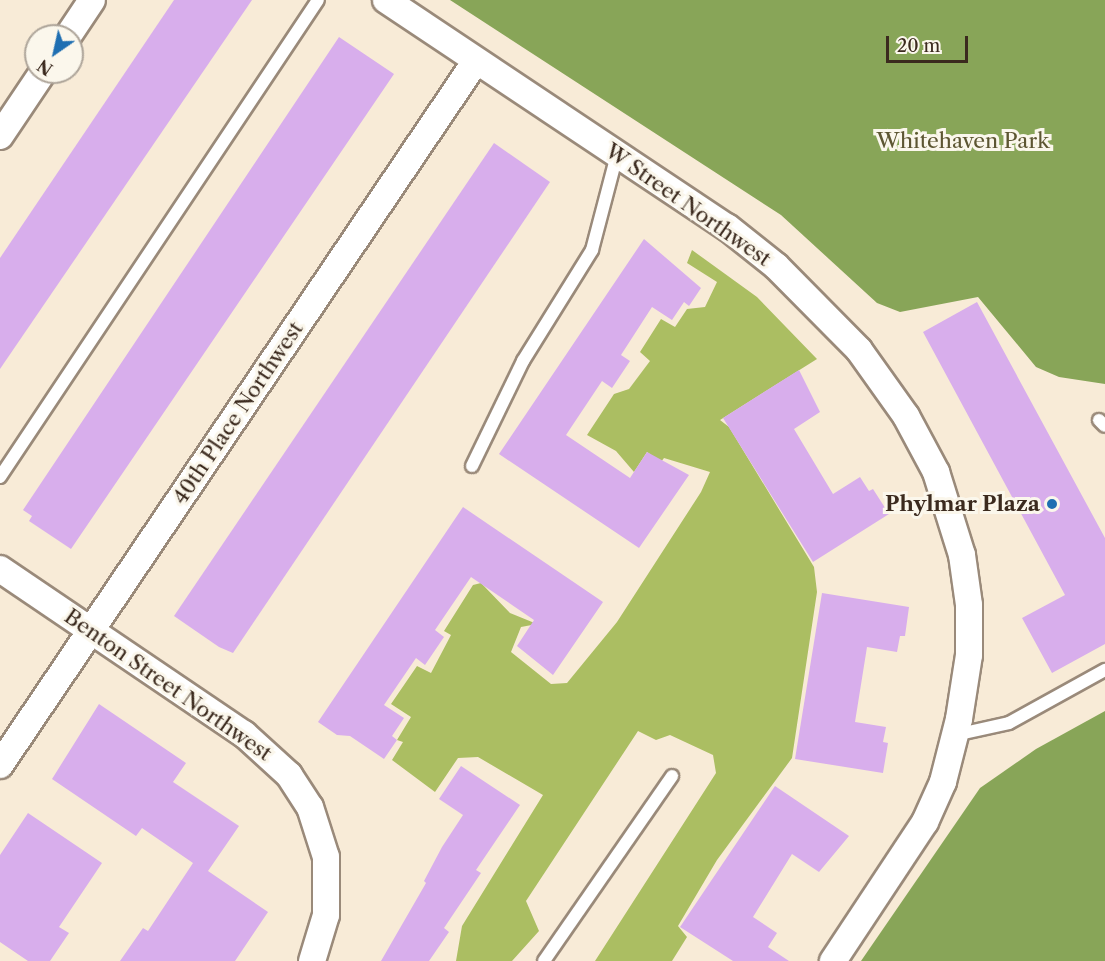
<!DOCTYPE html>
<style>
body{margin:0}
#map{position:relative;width:1105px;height:961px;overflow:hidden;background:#f8ebd7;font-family:"Libre Caslon Text",serif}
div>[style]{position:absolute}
.green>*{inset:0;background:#abbe62}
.forest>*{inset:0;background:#88a558}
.building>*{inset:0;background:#d8aeec}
.roads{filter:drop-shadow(2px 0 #9a8a7a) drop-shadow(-2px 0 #9a8a7a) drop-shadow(0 2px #9a8a7a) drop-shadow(0 -2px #9a8a7a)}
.service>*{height:12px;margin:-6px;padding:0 6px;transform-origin:6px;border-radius:6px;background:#fff}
.minor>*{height:26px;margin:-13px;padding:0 13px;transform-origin:13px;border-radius:13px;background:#fff}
.dots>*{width:16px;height:16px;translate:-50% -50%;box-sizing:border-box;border:3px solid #fbf7ec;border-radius:50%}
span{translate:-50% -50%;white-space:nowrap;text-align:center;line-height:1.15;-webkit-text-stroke:6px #fbf7ec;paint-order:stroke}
.park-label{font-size:21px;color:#5d5632}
.street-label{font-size:21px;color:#3b2a1e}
.poi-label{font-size:21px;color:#3b2a1e;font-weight:700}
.right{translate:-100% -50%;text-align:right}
.north{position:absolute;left:24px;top:24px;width:60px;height:60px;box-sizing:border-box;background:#fbf7ec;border:2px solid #aea59a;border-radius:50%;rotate:214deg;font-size:16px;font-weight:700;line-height:24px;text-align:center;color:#3b2a1e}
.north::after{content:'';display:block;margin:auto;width:21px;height:27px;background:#1f6fb2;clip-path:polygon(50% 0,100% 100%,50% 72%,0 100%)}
.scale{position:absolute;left:886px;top:36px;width:82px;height:27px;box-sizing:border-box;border:3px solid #3b2a1e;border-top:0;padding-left:8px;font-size:18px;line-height:21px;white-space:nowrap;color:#3b2a1e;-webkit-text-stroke:4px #fbf7ec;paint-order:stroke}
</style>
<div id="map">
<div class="green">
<div style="clip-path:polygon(692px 250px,757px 297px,817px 359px,720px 420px,729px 427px,814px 567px,817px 592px,792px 758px,717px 860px,678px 926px,687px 937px,672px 961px,595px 961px,716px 773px,713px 755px,670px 735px,656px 740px,638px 731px,526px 901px,539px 931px,512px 961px,456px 961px,462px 926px,543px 795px,478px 757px,458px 758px,435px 792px,392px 760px,403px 742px,397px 740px,411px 717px,391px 704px,417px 666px,431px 673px,451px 635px,444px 631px,473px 585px,481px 583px,510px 613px,537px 624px,521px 627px,511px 652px,551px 684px,567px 683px,617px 622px,701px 492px,710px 472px,664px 458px,661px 462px,647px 452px,634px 472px,616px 451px,587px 435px,614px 394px,629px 389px,650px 361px,640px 352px,661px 319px,675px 327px,687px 309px,705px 307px,717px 282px,687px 263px)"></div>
</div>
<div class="forest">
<div style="clip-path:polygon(450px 0,1105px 0,1105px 384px,1059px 377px,1036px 367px,978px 297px,900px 312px,877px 303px,781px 215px)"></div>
<div style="clip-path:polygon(1105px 711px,1105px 961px,861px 961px,980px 788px,1036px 749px)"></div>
</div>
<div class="building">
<div style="clip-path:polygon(174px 0,252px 0,0 369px,0 258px)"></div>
<div style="clip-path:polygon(339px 37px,394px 74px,71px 549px,29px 521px,32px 516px,23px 510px)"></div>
<div style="clip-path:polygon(494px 143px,550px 182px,233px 653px,219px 647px,174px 616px)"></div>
<div style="clip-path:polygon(644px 239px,701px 288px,689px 306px,684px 302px,672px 320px,652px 307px,621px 355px,630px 361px,612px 388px,602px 381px,566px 435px,630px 478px,647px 452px,689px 475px,639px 548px,499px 454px)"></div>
<div style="clip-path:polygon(977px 302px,1105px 538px,1105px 644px,1052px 673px,1022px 618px,1065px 595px,923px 332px)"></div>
<div style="clip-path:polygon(799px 370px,820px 412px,794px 429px,833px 494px,860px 477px,869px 491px,873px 489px,889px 514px,813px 562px,723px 418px)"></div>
<div style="clip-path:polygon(463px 507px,603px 602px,553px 675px,517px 646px,534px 620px,471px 577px,435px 630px,444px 637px,425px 665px,416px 658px,384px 705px,404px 718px,392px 736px,397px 740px,384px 759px,350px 736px,337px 735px,318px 722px)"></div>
<div style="clip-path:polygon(822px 593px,909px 607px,905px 636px,900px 636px,897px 652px,867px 647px,855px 722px,886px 727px,883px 742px,888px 743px,883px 773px,795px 759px)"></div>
<div style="clip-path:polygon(99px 704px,186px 763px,173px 782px,239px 826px,208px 871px,268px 912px,235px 961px,120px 961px,143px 928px,148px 931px,193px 863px,142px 828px,136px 836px,52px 779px)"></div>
<div style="clip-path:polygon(461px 766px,520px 805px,476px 870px,481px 873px,444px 928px,449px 932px,429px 961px,381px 961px,426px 883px,424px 881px,442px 847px,463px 815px,439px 799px)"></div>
<div style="clip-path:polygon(775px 786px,849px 836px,819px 872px,792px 854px,753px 917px,777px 933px,768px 947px,789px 961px,733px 961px,680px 927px)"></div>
<div style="clip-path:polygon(28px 813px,102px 863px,59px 927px,69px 933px,50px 961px,28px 961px,0 942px,0 855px)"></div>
</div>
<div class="roads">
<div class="service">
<div style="left:1099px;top:420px;width:8px;rotate:45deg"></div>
<div style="left:472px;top:466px;width:117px;rotate:-64.1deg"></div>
<div style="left:523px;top:361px;width:131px;rotate:-58.1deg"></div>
<div style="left:592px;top:250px;width:98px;rotate:-75.3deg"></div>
<div style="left:0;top:477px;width:573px;rotate:-56.31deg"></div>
<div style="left:955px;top:735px;width:55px;rotate:-12.5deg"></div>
<div style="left:1009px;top:723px;width:110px;rotate:-28.9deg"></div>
<div style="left:544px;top:961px;width:225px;rotate:-55.3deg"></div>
</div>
<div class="minor">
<div style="left:386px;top:0;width:410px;rotate:33.7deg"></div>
<div style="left:727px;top:227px;width:63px;rotate:38.5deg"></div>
<div style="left:776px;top:266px;width:118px;rotate:45.3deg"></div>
<div style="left:859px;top:350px;width:81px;rotate:54.5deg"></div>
<div style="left:906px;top:416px;width:64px;rotate:61.8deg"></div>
<div style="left:936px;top:472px;width:87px;rotate:72.6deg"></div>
<div style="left:962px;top:555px;width:50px;rotate:82deg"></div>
<div style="left:969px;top:605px;width:50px;rotate:90deg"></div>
<div style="left:969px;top:655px;width:65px;rotate:98.9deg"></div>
<div style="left:959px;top:719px;width:65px;rotate:104.3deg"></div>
<div style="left:943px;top:782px;width:44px;rotate:114.2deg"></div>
<div style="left:925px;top:822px;width:167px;rotate:123.5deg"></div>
<div style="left:68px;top:36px;width:43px;rotate:-56.3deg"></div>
<div style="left:0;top:136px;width:77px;rotate:-56.1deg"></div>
<div style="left:0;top:569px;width:295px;rotate:34.1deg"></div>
<div style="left:244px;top:734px;width:61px;rotate:42.3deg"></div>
<div style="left:289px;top:775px;width:38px;rotate:57deg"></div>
<div style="left:310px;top:807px;width:52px;rotate:72.3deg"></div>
<div style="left:326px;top:857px;width:58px;rotate:90deg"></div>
<div style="left:326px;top:915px;width:48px;rotate:106.9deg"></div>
<div style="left:0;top:765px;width:850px;rotate:-55.94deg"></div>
</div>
</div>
<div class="dots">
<div style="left:1052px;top:504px;background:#1f6fb2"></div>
</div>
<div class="park-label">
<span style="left:963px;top:141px">Whitehaven Park</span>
</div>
<div class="street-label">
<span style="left:688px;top:205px;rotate:35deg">W Street Northwest</span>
<span style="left:238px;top:413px;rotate:-56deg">40th Place Northwest</span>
<span style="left:168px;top:685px;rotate:35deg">Benton Street Northwest</span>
</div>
<div class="poi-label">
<span class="right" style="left:1040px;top:504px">Phylmar Plaza</span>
</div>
<div class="north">N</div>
<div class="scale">20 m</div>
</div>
